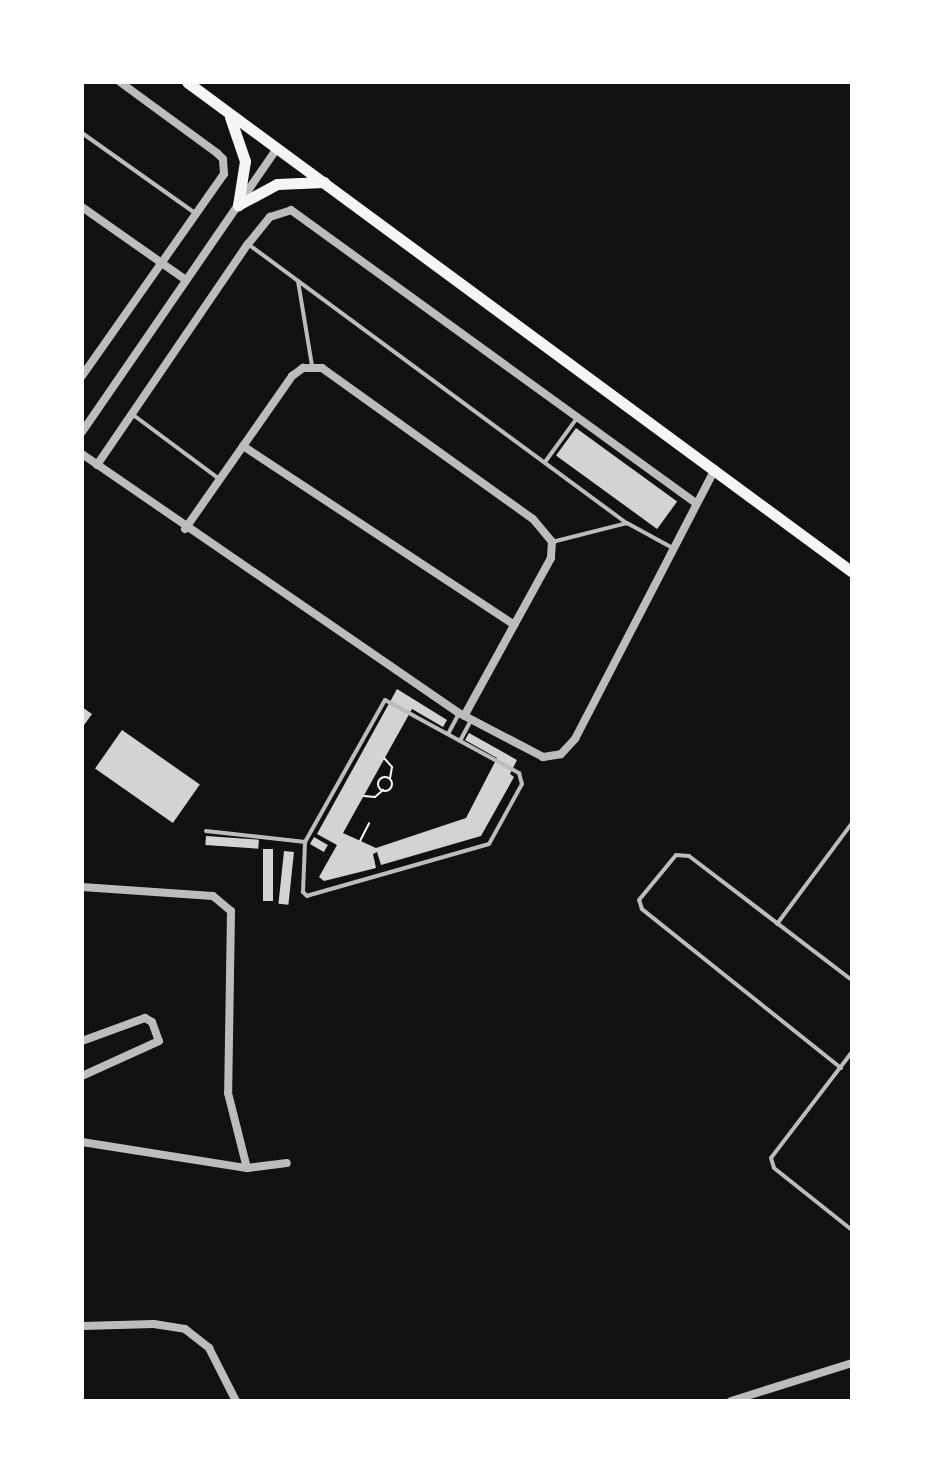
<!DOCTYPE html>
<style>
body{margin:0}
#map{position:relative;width:934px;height:1483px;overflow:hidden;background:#111;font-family:"PT Sans Narrow",sans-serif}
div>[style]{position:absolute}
.building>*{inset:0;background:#d3d3d3;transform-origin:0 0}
.path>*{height:2px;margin:-1px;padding:0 1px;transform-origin:1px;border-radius:1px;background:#f5f5f5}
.path>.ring{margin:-1px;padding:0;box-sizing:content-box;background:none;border:2px solid #f5f5f5;border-radius:50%}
.service>*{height:4px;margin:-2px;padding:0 2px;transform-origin:2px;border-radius:2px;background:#bcbcbc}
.minor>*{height:8px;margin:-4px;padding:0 4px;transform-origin:4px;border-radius:4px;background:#bcbcbc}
.secondary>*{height:11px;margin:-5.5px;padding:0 5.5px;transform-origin:5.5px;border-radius:5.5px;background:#f5f5f5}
span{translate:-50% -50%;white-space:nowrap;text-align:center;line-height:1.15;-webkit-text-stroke:6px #fff;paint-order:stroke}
.frame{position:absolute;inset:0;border:84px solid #fff;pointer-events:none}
</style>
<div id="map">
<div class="building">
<div style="left:576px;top:428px;width:125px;height:34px;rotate:36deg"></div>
<div style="clip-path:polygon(397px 689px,447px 720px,443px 727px,412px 709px,343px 833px,376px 848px,466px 818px,497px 758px,465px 740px,469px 733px,517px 760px,510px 774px,514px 777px,481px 836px,381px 865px,377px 852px,373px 854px,376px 868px,324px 881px,319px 877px,337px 845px,317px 834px)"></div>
<div style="clip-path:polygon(82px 707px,92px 714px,82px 728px)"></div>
<div style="left:122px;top:730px;width:95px;height:47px;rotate:35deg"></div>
<div style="left:206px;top:836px;width:53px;height:9px;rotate:4deg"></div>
<div style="left:314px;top:837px;width:16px;height:8px;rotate:30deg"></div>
<div style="left:263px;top:849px;width:10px;height:52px"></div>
<div style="left:284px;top:851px;width:10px;height:53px;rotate:6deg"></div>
</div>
<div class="path">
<div style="left:384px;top:758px;width:12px;rotate:48deg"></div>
<div style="left:392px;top:767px;width:11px;rotate:100deg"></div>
<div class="ring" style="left:378px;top:777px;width:12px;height:12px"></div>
<div style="left:364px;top:796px;width:11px;rotate:5deg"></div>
<div style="left:375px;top:797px;width:11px;rotate:-41deg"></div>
<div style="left:360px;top:841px;width:20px;rotate:-63deg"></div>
</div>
<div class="service">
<div style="left:82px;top:133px;width:138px;rotate:35.3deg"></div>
<div style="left:248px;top:244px;width:471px;rotate:36.4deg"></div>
<div style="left:627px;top:523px;width:50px;rotate:28.6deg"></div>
<div style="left:298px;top:281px;width:86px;rotate:80.6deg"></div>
<div style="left:132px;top:414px;width:107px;rotate:36.7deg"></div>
<div style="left:545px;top:462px;width:54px;rotate:-54deg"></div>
<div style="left:552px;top:542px;width:77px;rotate:-14.2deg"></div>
<div style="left:385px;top:700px;width:153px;rotate:28.6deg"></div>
<div style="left:519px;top:773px;width:11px;rotate:75deg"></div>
<div style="left:522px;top:784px;width:68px;rotate:118.8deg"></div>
<div style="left:489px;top:844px;width:189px;rotate:164.1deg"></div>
<div style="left:307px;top:896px;width:6px;rotate:-135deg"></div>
<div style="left:303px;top:892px;width:50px;rotate:-87.7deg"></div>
<div style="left:305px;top:842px;width:163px;rotate:-60.6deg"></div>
<div style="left:448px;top:734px;width:21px;rotate:-62deg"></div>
<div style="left:460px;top:741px;width:24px;rotate:-62deg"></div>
<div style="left:206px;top:831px;width:100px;rotate:6.3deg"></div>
<div style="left:777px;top:924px;width:126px;rotate:-53.4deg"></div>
<div style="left:852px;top:1052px;width:133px;rotate:127.4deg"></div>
<div style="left:771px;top:1158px;width:10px;rotate:73deg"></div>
<div style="left:774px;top:1168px;width:100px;rotate:38.5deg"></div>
<div style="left:841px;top:1068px;width:255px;rotate:-141.4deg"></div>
<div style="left:642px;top:909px;width:9px;rotate:-108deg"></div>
<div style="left:639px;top:900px;width:58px;rotate:-50.6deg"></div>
<div style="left:676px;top:855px;width:13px;rotate:4deg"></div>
<div style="left:689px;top:856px;width:205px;rotate:37.3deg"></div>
</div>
<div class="minor">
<div style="left:82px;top:207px;width:127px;rotate:35.1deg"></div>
<div style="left:82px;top:376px;width:247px;rotate:-54.9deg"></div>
<div style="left:224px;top:174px;width:15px;rotate:-94deg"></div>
<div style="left:223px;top:159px;width:8px;rotate:-135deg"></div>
<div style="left:217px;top:153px;width:120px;rotate:-143.8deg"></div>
<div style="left:82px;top:432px;width:345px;rotate:-55.5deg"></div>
<div style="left:243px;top:446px;width:325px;rotate:33.4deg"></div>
<div style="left:82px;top:454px;width:457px;rotate:34.5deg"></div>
<div style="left:459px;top:713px;width:95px;rotate:27.6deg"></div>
<div style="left:543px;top:757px;width:18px;rotate:-9deg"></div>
<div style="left:561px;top:754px;width:21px;rotate:-47deg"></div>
<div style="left:575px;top:739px;width:304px;rotate:-62.6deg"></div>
<div style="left:97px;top:465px;width:268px;rotate:-55.7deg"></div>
<div style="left:248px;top:244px;width:35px;rotate:-51deg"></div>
<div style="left:270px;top:217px;width:22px;rotate:-18deg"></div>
<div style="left:291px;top:210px;width:498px;rotate:35.9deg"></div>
<div style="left:185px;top:529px;width:187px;rotate:-55deg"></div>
<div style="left:292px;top:376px;width:14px;rotate:-36deg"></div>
<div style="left:303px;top:368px;width:19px"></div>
<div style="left:322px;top:368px;width:259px;rotate:35.6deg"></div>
<div style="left:533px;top:519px;width:30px;rotate:50deg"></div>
<div style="left:552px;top:542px;width:16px;rotate:94deg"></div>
<div style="left:551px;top:558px;width:180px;rotate:118.8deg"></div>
<div style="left:82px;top:887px;width:131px;rotate:3.9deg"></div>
<div style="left:213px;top:896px;width:23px;rotate:40deg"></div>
<div style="left:231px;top:911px;width:182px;rotate:90.9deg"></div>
<div style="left:228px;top:1093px;width:77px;rotate:75.8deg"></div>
<div style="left:82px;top:1041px;width:67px;rotate:-20.1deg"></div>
<div style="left:145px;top:1018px;width:8px;rotate:30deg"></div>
<div style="left:152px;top:1022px;width:20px;rotate:70deg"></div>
<div style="left:159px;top:1041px;width:85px;rotate:155.6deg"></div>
<div style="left:82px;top:1142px;width:167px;rotate:9deg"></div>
<div style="left:247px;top:1168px;width:40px;rotate:-7.1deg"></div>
<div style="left:82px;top:1326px;width:72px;rotate:-1.6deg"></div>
<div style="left:154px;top:1324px;width:31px;rotate:9deg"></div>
<div style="left:185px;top:1329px;width:31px;rotate:38deg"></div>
<div style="left:209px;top:1348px;width:59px;rotate:63deg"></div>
<div style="left:731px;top:1401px;width:127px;rotate:-17.4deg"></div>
</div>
<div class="secondary">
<div style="left:187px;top:82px;width:826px;rotate:36.38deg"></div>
<div style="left:230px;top:117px;width:46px;rotate:71.2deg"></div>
<div style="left:245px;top:161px;width:45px;rotate:99deg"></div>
<div style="left:238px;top:205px;width:44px;rotate:-28.3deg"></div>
<div style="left:277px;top:184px;width:47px;rotate:-2.4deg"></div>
</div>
<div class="frame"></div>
</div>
